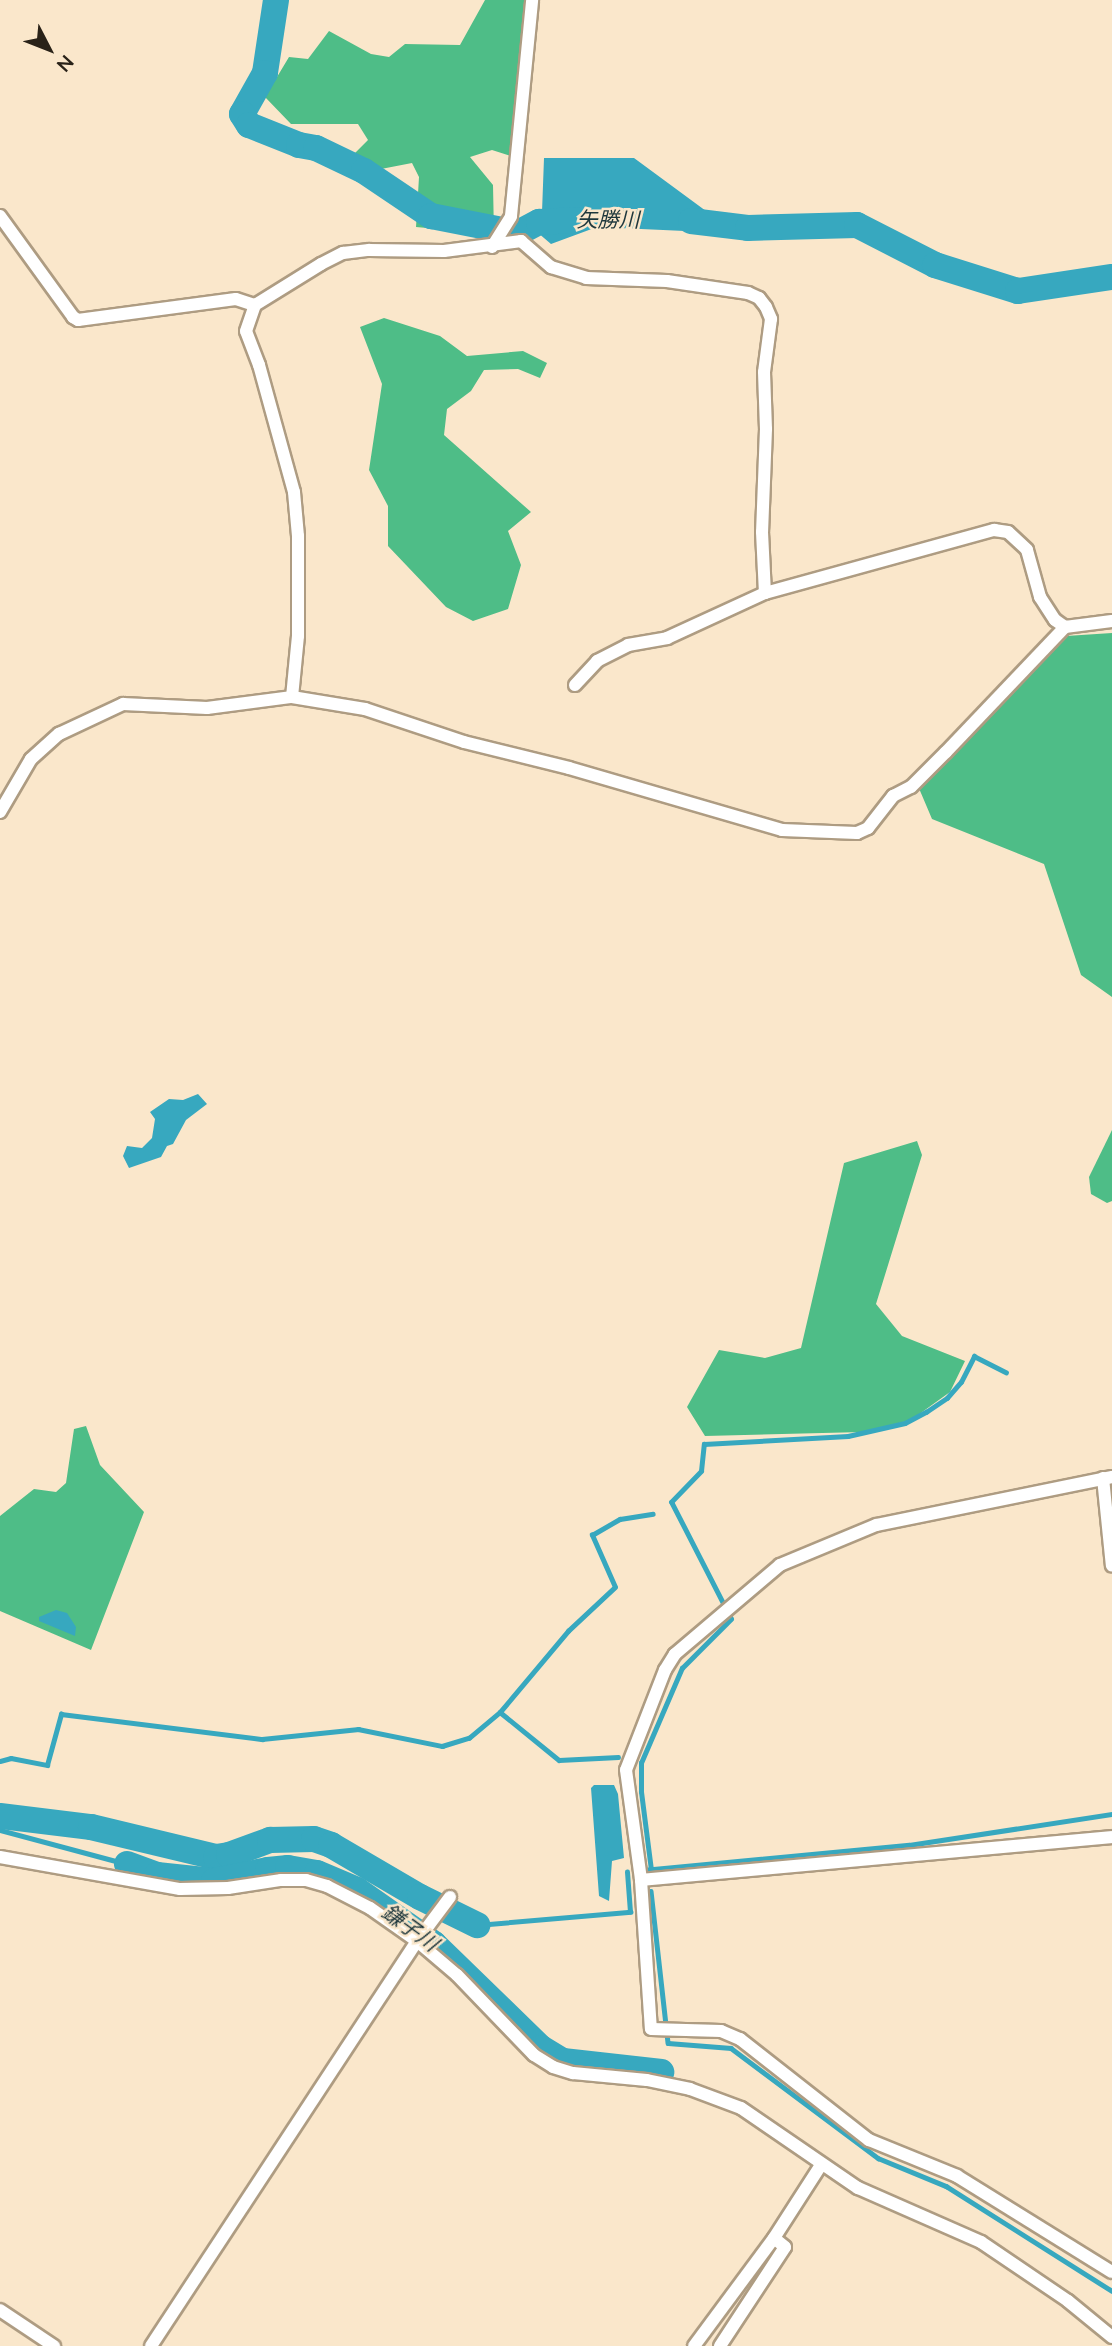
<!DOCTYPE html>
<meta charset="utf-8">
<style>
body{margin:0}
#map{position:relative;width:1112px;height:2346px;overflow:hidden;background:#fae7cb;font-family:"Nunito Sans","Noto Sans JP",sans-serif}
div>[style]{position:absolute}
.forest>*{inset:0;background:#4ebd87}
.water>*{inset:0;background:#37a8bf}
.stream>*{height:4.5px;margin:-2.25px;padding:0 2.25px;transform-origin:2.25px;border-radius:2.25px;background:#37a8bf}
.river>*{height:26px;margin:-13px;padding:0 13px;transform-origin:13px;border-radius:13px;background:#37a8bf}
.roads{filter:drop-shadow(2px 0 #ae9c82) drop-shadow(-2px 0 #ae9c82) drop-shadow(0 2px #ae9c82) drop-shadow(0 -2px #ae9c82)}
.minor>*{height:12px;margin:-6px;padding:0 6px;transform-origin:6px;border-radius:6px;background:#fff}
span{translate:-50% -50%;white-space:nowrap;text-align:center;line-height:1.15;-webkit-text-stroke:5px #fae7cb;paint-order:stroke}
.water-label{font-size:21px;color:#1e373c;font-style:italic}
.north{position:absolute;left:14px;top:14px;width:70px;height:70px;-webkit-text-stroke:5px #fae7cb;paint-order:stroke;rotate:132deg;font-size:19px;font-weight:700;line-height:28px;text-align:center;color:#292218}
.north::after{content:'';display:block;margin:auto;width:24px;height:32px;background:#292218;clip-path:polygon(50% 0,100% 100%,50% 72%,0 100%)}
</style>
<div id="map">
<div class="forest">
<div style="clip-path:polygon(485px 0,525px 0,511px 156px,492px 150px,470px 157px,493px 185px,494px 234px,416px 227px,419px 177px,412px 163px,381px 169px,353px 155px,368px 140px,358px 124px,291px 124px,265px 97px,289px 57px,308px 59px,329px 31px,371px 54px,389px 57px,405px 44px,460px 45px)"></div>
<div style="clip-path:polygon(384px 318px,440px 336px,467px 356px,523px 351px,547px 363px,540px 378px,518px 369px,484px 370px,471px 391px,447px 409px,444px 435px,531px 512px,508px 531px,521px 565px,508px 609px,473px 621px,446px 607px,388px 546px,388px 506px,369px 470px,382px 384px,360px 327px)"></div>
<div style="clip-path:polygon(1112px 633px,1112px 997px,1081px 975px,1044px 864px,932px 819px,918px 786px,1066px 636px)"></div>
<div style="clip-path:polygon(1112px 1130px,1112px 1201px,1107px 1203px,1091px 1194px,1089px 1177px)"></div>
<div style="clip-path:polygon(917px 1141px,922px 1155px,876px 1304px,902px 1336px,965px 1361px,950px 1392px,911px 1420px,863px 1432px,705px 1436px,687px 1407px,719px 1350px,765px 1358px,801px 1348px,844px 1163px)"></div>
<div style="clip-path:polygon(86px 1426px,100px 1465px,144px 1512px,91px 1650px,0 1611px,0 1516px,34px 1489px,56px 1492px,66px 1483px,74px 1429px)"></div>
</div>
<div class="water">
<div style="clip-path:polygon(544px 158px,634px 158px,725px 225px,729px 233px,597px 227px,551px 244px,537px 232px,542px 212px)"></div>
<div style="clip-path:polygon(198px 1094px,207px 1104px,186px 1120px,173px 1144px,167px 1146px,161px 1157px,129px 1168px,123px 1156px,127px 1146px,142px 1148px,152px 1138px,155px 1119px,150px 1112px,169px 1099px,183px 1100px)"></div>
<div style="clip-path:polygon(56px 1610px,67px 1613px,76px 1627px,75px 1636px,39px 1621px,39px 1617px)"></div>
<div style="clip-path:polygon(594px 1785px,614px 1785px,618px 1794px,624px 1858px,612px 1861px,609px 1901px,599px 1896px,591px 1788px)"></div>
</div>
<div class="stream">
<div style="left:500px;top:1712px;width:106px;rotate:-50deg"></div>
<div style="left:568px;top:1631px;width:64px;rotate:-43.1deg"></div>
<div style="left:615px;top:1587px;width:57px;rotate:-113.9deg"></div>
<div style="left:592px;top:1535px;width:32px;rotate:-30deg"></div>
<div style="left:620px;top:1519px;width:33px;rotate:-9deg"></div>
<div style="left:0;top:1761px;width:11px;rotate:-15deg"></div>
<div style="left:11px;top:1758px;width:37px;rotate:11deg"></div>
<div style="left:47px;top:1765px;width:53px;rotate:-74.6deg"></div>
<div style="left:61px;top:1714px;width:203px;rotate:7.1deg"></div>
<div style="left:262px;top:1739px;width:97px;rotate:-5.9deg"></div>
<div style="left:358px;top:1729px;width:86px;rotate:11.4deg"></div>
<div style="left:442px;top:1746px;width:28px;rotate:-17deg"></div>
<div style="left:469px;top:1738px;width:40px;rotate:-40deg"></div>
<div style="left:500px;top:1712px;width:76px;rotate:39.1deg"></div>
<div style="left:559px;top:1760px;width:59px;rotate:-2.9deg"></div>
<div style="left:0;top:1830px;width:131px;rotate:15deg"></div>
<div style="left:643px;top:1870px;width:267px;rotate:-5.4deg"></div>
<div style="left:909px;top:1845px;width:205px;rotate:-8.7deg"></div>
<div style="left:651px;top:1870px;width:79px;rotate:-97.3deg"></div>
<div style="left:641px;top:1792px;width:29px;rotate:-90deg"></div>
<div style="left:641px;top:1763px;width:103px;rotate:-66.7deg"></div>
<div style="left:682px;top:1668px;width:69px;rotate:-45deg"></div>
<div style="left:731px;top:1619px;width:131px;rotate:-117.1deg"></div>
<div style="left:671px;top:1502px;width:43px;rotate:-45.9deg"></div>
<div style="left:701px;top:1471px;width:27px;rotate:-84deg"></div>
<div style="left:704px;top:1444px;width:144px;rotate:-3.2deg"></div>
<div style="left:848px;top:1436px;width:58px;rotate:-12.8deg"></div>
<div style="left:905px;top:1423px;width:24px;rotate:-28deg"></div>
<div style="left:926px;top:1412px;width:25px;rotate:-34deg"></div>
<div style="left:947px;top:1398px;width:21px;rotate:-49deg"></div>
<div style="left:961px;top:1382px;width:29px;rotate:-63deg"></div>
<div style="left:974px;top:1356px;width:36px;rotate:27deg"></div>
<div style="left:651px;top:1891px;width:153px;rotate:83.6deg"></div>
<div style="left:668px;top:2043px;width:63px;rotate:4.5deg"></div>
<div style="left:731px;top:2048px;width:184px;rotate:36.8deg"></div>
<div style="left:878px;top:2158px;width:74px;rotate:22.4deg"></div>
<div style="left:946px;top:2186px;width:196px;rotate:32.3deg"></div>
<div style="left:477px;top:1925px;width:154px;rotate:-4.9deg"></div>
<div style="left:630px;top:1912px;width:40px;rotate:-94.3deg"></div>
</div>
<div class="river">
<div style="left:276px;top:0;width:74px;rotate:98.6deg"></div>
<div style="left:265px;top:73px;width:47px;rotate:119.3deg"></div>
<div style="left:242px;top:114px;width:13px;rotate:58deg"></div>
<div style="left:249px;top:125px;width:54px;rotate:21.8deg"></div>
<div style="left:299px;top:145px;width:17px;rotate:10deg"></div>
<div style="left:316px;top:148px;width:53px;rotate:25.6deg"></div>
<div style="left:364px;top:171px;width:81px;rotate:33.9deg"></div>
<div style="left:431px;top:216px;width:89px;rotate:11.1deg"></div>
<div style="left:518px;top:233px;width:24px;rotate:-28deg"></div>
<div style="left:539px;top:222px;width:36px;rotate:-3deg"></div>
<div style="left:691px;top:221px;width:57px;rotate:7deg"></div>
<div style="left:748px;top:228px;width:109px;rotate:-1.6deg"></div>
<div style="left:857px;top:225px;width:88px;rotate:27.1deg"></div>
<div style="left:935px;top:265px;width:87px;rotate:17.4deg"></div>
<div style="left:1018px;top:291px;width:95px;rotate:-8.5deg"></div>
<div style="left:0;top:1816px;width:92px;rotate:6.9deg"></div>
<div style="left:91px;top:1827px;width:129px;rotate:13.5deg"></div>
<div style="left:216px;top:1857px;width:13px;rotate:-9deg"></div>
<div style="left:229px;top:1855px;width:44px;rotate:-20.1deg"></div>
<div style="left:270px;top:1840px;width:44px;rotate:-1.3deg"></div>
<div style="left:314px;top:1839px;width:18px;rotate:19deg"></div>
<div style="left:331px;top:1845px;width:103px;rotate:30.3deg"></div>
<div style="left:420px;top:1897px;width:64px;rotate:26.2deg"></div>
<div style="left:127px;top:1864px;width:32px;rotate:20deg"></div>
<div style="left:157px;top:1875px;width:57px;rotate:6deg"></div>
<div style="left:214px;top:1881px;width:55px;rotate:-11.5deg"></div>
<div style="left:268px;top:1870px;width:20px;rotate:-6deg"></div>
<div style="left:288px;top:1868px;width:29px;rotate:10deg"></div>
<div style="left:317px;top:1873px;width:43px;rotate:23deg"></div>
<div style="left:357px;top:1890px;width:94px;rotate:35deg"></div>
<div style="left:434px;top:1944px;width:149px;rotate:44.2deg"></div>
<div style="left:541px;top:2048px;width:26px;rotate:31deg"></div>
<div style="left:563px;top:2061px;width:99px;rotate:6.4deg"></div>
</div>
<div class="roads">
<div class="minor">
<div style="left:0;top:216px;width:125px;rotate:54.1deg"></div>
<div style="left:73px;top:317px;width:6px;rotate:31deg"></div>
<div style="left:78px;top:320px;width:159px;rotate:-7.6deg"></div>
<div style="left:236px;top:299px;width:20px;rotate:18deg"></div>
<div style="left:492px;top:247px;width:36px;rotate:-58deg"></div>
<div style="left:511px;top:216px;width:217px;rotate:-84.4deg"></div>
<div style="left:575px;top:685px;width:33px;rotate:-47deg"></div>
<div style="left:597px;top:661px;width:35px;rotate:-27deg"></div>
<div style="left:628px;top:645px;width:40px;rotate:-10deg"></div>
<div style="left:667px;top:638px;width:108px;rotate:-24.7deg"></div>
<div style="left:765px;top:593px;width:238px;rotate:-15.4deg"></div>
<div style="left:994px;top:530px;width:14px;rotate:8deg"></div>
<div style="left:1008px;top:532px;width:26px;rotate:43deg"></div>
<div style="left:1027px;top:550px;width:49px;rotate:74.5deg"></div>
<div style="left:1040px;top:597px;width:27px;rotate:57deg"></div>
<div style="left:1055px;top:620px;width:12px;rotate:35deg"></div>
<div style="left:1065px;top:627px;width:47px;rotate:-7.3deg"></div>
<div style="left:292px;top:697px;width:61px;rotate:-84.4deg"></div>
<div style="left:298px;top:636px;width:100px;rotate:-90deg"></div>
<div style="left:298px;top:536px;width:44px;rotate:-95.2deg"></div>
<div style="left:294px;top:492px;width:132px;rotate:-105.4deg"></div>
<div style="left:259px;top:365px;width:36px;rotate:-111deg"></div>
<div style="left:246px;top:331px;width:28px;rotate:-71deg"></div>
<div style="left:255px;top:305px;width:78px;rotate:-31.8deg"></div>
<div style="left:321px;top:264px;width:25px;rotate:-27deg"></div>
<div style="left:343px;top:253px;width:26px;rotate:-7deg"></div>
<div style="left:369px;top:250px;width:75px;rotate:0.8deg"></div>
<div style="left:444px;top:251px;width:78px;rotate:-7.4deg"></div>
<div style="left:521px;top:241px;width:40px;rotate:41deg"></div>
<div style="left:551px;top:267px;width:37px;rotate:17deg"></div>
<div style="left:586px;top:278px;width:81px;rotate:2.1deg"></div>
<div style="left:667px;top:281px;width:82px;rotate:8.4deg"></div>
<div style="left:748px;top:293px;width:12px;rotate:24deg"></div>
<div style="left:759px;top:298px;width:11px;rotate:52deg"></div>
<div style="left:766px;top:307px;width:13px;rotate:67deg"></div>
<div style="left:771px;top:319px;width:53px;rotate:97.5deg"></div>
<div style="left:764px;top:372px;width:57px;rotate:88deg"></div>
<div style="left:766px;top:429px;width:103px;rotate:92.2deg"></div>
<div style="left:762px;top:532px;width:61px;rotate:87.2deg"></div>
<div style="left:0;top:812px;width:61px;rotate:-59.7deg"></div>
<div style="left:31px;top:759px;width:38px;rotate:-42deg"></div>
<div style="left:59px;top:734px;width:71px;rotate:-25.1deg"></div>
<div style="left:123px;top:704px;width:84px;rotate:2.7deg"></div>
<div style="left:207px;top:708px;width:86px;rotate:-7.4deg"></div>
<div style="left:292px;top:697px;width:74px;rotate:9.3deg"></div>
<div style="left:365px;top:709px;width:104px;rotate:18.4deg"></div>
<div style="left:464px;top:742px;width:108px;rotate:13.9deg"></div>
<div style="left:569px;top:768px;width:222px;rotate:16.2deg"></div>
<div style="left:782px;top:830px;width:75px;rotate:2.3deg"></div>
<div style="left:857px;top:833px;width:12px;rotate:-24deg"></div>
<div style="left:868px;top:828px;width:41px;rotate:-52deg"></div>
<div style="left:893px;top:796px;width:20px;rotate:-27deg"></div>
<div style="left:911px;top:787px;width:49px;rotate:-45deg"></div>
<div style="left:946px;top:752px;width:173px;rotate:-46.4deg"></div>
<div style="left:1112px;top:1477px;width:241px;rotate:168.5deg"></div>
<div style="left:876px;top:1525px;width:104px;rotate:157.4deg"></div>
<div style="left:780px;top:1565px;width:138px;rotate:139.7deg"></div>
<div style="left:675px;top:1654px;width:19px;rotate:122deg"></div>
<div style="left:665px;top:1670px;width:107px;rotate:111.3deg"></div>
<div style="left:626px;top:1770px;width:111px;rotate:82.2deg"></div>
<div style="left:641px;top:1880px;width:149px;rotate:86.2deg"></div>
<div style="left:651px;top:2029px;width:70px;rotate:1.6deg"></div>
<div style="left:721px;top:2031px;width:21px;rotate:23deg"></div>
<div style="left:740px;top:2039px;width:164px;rotate:38.1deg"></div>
<div style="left:869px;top:2140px;width:95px;rotate:22.2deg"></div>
<div style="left:957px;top:2176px;width:182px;rotate:31.8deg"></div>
<div style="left:1103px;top:1478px;width:88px;rotate:84.2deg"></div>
<div style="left:0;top:1857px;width:183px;rotate:10.1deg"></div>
<div style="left:180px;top:1889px;width:48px;rotate:-1.2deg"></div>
<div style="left:228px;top:1888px;width:54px;rotate:-8.6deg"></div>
<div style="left:281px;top:1880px;width:25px"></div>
<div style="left:306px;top:1880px;width:22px;rotate:16deg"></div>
<div style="left:327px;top:1886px;width:48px;rotate:27.1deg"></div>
<div style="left:370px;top:1908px;width:57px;rotate:35.1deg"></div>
<div style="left:417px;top:1941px;width:52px;rotate:40.4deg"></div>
<div style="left:457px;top:1975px;width:111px;rotate:46.1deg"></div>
<div style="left:534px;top:2055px;width:22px;rotate:32deg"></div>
<div style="left:553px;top:2067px;width:21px;rotate:17deg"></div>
<div style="left:573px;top:2073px;width:74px;rotate:5.4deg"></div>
<div style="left:647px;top:2080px;width:44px;rotate:11.8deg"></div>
<div style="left:690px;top:2089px;width:54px;rotate:20.4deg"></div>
<div style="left:741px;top:2108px;width:142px;rotate:34.4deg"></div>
<div style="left:858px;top:2188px;width:134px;rotate:23.7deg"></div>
<div style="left:981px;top:2242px;width:105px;rotate:34.1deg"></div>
<div style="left:1068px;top:2301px;width:57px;rotate:39.3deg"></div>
<div style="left:641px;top:1880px;width:473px;rotate:-5.2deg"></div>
<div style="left:0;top:2310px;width:65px;rotate:33.7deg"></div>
<div style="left:151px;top:2346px;width:485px;rotate:-56.7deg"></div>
<div style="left:417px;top:1941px;width:55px;rotate:-53.1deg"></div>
<div style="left:694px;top:2346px;width:134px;rotate:-53.5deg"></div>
<div style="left:774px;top:2238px;width:87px;rotate:-57.2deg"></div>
<div style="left:720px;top:2346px;width:118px;rotate:-56.7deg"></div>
<div style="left:785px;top:2247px;width:14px;rotate:-141deg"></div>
</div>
</div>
<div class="water-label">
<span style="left:608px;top:220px">矢勝川</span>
<span style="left:410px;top:1928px;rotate:36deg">鎌子川</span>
</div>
<div class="north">N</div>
</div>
